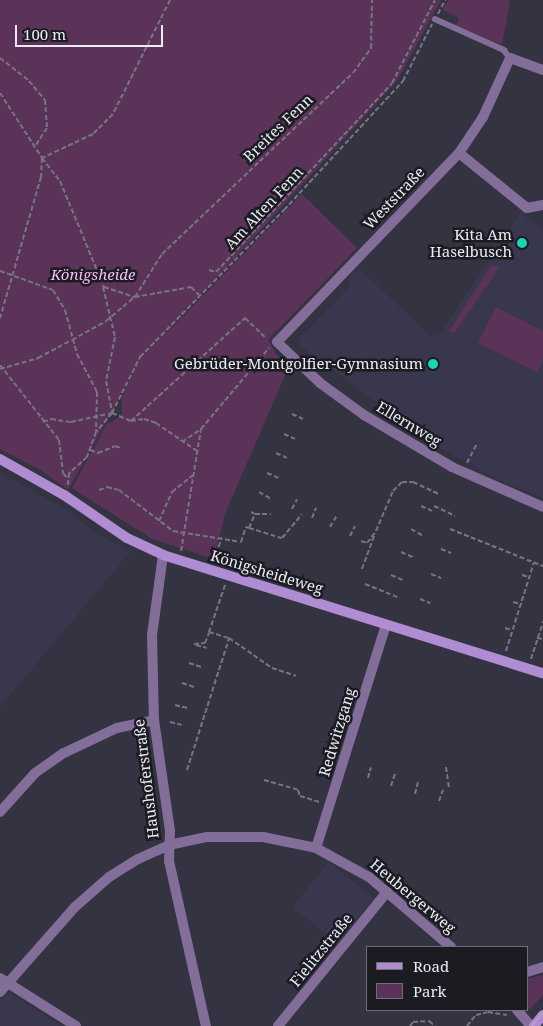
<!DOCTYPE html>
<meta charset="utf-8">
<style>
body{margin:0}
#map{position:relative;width:543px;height:1026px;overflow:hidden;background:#333342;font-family:"Noto Serif",serif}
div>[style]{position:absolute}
.built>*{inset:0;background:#38374d;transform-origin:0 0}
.green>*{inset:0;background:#5b3258}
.path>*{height:2px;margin-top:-1px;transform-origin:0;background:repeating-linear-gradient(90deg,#757583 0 5px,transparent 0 7.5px)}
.lane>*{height:5.5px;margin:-2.75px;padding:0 2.75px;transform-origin:2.75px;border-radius:2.75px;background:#836d99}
.street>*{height:10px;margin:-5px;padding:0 5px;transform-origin:5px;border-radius:5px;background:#836d99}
.secondary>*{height:10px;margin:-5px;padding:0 5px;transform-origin:5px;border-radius:5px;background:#b08cd2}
.tram>*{height:1px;margin:-0.5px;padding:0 0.5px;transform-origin:0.5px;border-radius:0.5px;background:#b3b3bf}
.dots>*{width:14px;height:14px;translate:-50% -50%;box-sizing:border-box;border:2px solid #1b1b22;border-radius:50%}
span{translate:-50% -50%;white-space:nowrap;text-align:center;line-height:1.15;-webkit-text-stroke:5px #1b1b22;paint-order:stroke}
.street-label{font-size:15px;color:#ebebf6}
.poi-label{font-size:15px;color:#ebebf6}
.right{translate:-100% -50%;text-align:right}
.park-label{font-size:15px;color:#fabcf5;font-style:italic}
.legend{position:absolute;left:366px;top:946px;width:162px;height:65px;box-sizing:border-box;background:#1b1b22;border:1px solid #6e6e77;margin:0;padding:6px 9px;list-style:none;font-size:15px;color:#ebebf6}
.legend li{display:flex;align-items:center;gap:10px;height:25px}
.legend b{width:25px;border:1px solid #6e6e77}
.scale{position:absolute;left:15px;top:25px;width:148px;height:22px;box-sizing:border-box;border:2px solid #ebebf6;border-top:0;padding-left:6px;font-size:15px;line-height:18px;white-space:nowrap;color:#ebebf6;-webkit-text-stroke:4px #1b1b22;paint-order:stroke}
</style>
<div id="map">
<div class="built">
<div style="clip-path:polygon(523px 210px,526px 218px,543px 227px,543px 498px,501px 481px,400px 426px,399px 419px,299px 345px,301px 337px,349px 287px,349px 277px,359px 268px,430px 336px,440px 334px)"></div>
<div style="clip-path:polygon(0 473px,66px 509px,96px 533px,130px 552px,0 707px)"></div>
<div style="left:329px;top:862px;width:58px;height:58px;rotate:39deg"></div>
<div style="clip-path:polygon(8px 992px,61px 1026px,0 1026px,0 1001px)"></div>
</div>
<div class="green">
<div style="clip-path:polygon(0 0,441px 0,397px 81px,158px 342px,302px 194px,357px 248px,268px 340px,276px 354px,289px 366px,225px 514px,214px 559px,152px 539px,72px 488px,106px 425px,122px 415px,122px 397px,133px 374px,68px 490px,42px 471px,0 449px)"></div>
<div style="clip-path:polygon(448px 0,510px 0,502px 45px,456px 25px,459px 18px,443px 10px)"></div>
<div style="clip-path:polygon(492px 264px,499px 268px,454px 334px,449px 331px)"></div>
<div style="clip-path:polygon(496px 307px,543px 331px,543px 360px,537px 372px,478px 343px)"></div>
<div style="clip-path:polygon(543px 975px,543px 995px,530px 1009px,527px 1006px,527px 979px)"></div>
</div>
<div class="path">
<div style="left:170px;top:0;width:127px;rotate:116.6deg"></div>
<div style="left:113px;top:114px;width:28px;rotate:135deg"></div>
<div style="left:93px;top:134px;width:56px;rotate:154.8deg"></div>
<div style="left:42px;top:158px;width:29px;rotate:52deg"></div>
<div style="left:60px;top:181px;width:115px;rotate:67.5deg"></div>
<div style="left:104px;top:287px;width:33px;rotate:18deg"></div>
<div style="left:135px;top:297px;width:57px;rotate:-10.1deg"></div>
<div style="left:191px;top:287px;width:14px;rotate:45deg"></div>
<div style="left:438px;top:14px;width:16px;rotate:-63deg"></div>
<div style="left:0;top:58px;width:37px;rotate:38deg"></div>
<div style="left:29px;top:81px;width:25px;rotate:50deg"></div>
<div style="left:45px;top:100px;width:28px;rotate:86deg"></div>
<div style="left:47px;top:128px;width:20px;rotate:123deg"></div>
<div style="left:0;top:93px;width:77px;rotate:57.1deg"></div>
<div style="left:42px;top:158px;width:19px;rotate:93deg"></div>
<div style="left:41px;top:177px;width:147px;rotate:106.2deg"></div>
<div style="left:209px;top:270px;width:7px;rotate:16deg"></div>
<div style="left:216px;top:272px;width:258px;rotate:-47deg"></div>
<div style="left:392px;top:83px;width:93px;rotate:-62.6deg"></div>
<div style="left:0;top:271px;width:56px;rotate:19.7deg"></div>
<div style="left:53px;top:290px;width:23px;rotate:59deg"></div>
<div style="left:65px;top:310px;width:46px;rotate:74.7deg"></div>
<div style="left:77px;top:354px;width:43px;rotate:62.2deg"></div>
<div style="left:97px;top:392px;width:40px;rotate:91.4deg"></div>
<div style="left:103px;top:287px;width:51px;rotate:76.5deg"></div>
<div style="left:115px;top:337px;width:45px;rotate:101.6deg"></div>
<div style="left:106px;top:381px;width:33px;rotate:79deg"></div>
<div style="left:112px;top:413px;width:21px;rotate:23deg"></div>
<div style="left:131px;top:421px;width:13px;rotate:-9deg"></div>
<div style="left:144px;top:419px;width:13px;rotate:18deg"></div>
<div style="left:156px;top:423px;width:50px;rotate:34.3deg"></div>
<div style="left:0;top:365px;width:95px;rotate:51.8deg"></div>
<div style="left:59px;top:440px;width:33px;rotate:83deg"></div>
<div style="left:63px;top:473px;width:6px;rotate:51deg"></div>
<div style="left:0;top:369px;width:40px;rotate:-16deg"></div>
<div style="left:38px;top:358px;width:38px;rotate:-28deg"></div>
<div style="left:72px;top:340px;width:39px;rotate:-29deg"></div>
<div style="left:106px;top:321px;width:38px;rotate:-40deg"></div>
<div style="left:135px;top:297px;width:51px;rotate:-57.9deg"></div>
<div style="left:162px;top:254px;width:263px;rotate:-43.5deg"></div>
<div style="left:353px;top:73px;width:31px;rotate:-54deg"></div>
<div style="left:371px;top:48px;width:48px;rotate:-88.8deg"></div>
<div style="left:112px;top:413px;width:63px;rotate:-63.4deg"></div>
<div style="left:140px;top:357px;width:206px;rotate:-45.6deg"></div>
<div style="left:284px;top:210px;width:176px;rotate:-47.3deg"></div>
<div style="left:403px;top:81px;width:64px;rotate:-63deg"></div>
<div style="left:292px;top:414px;width:12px;rotate:24deg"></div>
<div style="left:131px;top:421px;width:154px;rotate:-42.1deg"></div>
<div style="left:245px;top:318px;width:30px;rotate:44deg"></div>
<div style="left:43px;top:422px;width:9px;rotate:-21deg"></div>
<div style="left:51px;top:419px;width:20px;rotate:9deg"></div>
<div style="left:71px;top:422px;width:42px;rotate:-12.4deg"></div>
<div style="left:112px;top:413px;width:25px;rotate:130deg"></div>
<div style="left:96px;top:432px;width:27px;rotate:110deg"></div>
<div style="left:87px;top:457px;width:24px;rotate:138deg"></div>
<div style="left:69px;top:473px;width:12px;rotate:95deg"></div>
<div style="left:284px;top:434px;width:12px;rotate:24deg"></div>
<div style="left:182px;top:442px;width:23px;rotate:-34deg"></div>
<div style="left:90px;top:450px;width:9px;rotate:21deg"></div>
<div style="left:98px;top:453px;width:18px;rotate:-22deg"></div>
<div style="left:115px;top:446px;width:6px;rotate:18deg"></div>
<div style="left:276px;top:453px;width:12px;rotate:24deg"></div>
<div style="left:467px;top:463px;width:22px;rotate:-63deg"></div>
<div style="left:267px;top:473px;width:13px;rotate:23deg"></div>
<div style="left:99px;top:490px;width:9px;rotate:-21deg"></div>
<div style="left:107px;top:487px;width:12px;rotate:14deg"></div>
<div style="left:119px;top:490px;width:68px;rotate:37.2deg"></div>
<div style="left:173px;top:531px;width:69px;rotate:9.2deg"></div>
<div style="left:241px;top:542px;width:16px;rotate:-72deg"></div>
<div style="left:246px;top:527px;width:3px;rotate:18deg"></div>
<div style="left:249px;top:528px;width:15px;rotate:-67deg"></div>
<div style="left:255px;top:514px;width:16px"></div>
<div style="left:259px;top:492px;width:13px;rotate:29deg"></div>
<div style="left:421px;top:506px;width:12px;rotate:24deg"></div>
<div style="left:434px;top:506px;width:23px;rotate:25deg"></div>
<div style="left:292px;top:509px;width:11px;rotate:-63deg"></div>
<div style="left:251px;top:512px;width:4px;rotate:27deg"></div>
<div style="left:312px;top:518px;width:11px;rotate:-68deg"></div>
<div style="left:159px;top:521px;width:32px;rotate:-66deg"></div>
<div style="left:172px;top:492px;width:27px;rotate:-39deg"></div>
<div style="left:330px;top:527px;width:12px;rotate:-59deg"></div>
<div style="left:249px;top:528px;width:34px;rotate:17deg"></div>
<div style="left:282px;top:538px;width:31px;rotate:-50deg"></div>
<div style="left:411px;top:529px;width:13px;rotate:29deg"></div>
<div style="left:450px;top:529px;width:100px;rotate:21.7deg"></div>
<div style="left:350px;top:536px;width:11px;rotate:-63deg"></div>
<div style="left:361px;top:541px;width:6px;rotate:18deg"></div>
<div style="left:367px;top:543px;width:15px;rotate:-53deg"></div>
<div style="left:376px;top:531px;width:43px;rotate:-67deg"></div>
<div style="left:393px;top:491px;width:13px;rotate:-45deg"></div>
<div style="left:402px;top:482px;width:11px"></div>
<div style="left:413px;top:482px;width:29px;rotate:25deg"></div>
<div style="left:441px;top:549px;width:11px;rotate:22deg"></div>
<div style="left:181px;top:551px;width:124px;rotate:-80.7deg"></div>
<div style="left:201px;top:429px;width:106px;rotate:-50deg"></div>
<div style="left:401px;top:552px;width:13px;rotate:23deg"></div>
<div style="left:214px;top:561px;width:25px;rotate:-72deg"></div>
<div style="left:362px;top:569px;width:38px;rotate:-70deg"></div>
<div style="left:431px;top:574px;width:11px;rotate:22deg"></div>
<div style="left:391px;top:575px;width:13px;rotate:23deg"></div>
<div style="left:522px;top:575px;width:7px;rotate:16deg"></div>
<div style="left:365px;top:584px;width:35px;rotate:22deg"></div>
<div style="left:225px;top:585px;width:50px;rotate:108.8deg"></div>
<div style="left:209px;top:632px;width:21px;rotate:17deg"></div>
<div style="left:229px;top:638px;width:52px;rotate:34.9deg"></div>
<div style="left:272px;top:668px;width:25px;rotate:18deg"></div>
<div style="left:420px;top:599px;width:11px;rotate:22deg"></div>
<div style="left:513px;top:602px;width:8px;rotate:14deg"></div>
<div style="left:505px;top:628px;width:7px;rotate:16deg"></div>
<div style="left:537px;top:638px;width:6px;rotate:9deg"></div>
<div style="left:194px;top:644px;width:11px;rotate:-5deg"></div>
<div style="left:205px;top:643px;width:11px;rotate:-68deg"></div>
<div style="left:196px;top:645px;width:11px;rotate:15deg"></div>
<div style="left:506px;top:651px;width:93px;rotate:-72.5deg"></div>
<div style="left:531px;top:659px;width:40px;rotate:-72deg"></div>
<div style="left:189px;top:663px;width:13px;rotate:18deg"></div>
<div style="left:182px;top:683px;width:13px;rotate:18deg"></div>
<div style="left:175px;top:705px;width:13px;rotate:13deg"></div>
<div style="left:170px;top:722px;width:12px;rotate:14deg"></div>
<div style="left:446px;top:767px;width:21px;rotate:82deg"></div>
<div style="left:187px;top:770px;width:139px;rotate:-72.3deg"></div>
<div style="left:368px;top:778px;width:11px;rotate:-75deg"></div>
<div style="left:264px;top:780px;width:35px;rotate:16deg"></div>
<div style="left:298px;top:790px;width:6px;rotate:72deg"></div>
<div style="left:300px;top:796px;width:21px;rotate:17deg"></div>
<div style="left:391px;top:786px;width:13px;rotate:-72deg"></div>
<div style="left:415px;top:794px;width:12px;rotate:-76deg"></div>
<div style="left:439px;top:801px;width:12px;rotate:-70deg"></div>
<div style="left:410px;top:1026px;width:5px;rotate:-53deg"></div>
<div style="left:413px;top:1022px;width:16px;rotate:-4deg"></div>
<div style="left:429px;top:1021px;width:8px;rotate:40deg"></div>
<div style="left:467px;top:1026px;width:14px;rotate:-51deg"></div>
<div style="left:476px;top:1015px;width:12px;rotate:-14deg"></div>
<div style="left:488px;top:1012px;width:19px;rotate:9deg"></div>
</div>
<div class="lane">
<div style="left:435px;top:19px;width:76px;rotate:24.2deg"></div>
<div style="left:504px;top:50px;width:10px;rotate:53deg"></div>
</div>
<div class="street">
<div style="left:543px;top:70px;width:35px;rotate:-160deg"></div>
<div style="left:510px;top:58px;width:65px;rotate:114.6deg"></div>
<div style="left:483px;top:117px;width:43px;rotate:123.7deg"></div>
<div style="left:459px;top:153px;width:262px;rotate:133.9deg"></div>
<div style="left:277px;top:342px;width:59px;rotate:43.6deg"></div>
<div style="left:320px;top:383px;width:54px;rotate:36deg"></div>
<div style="left:364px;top:415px;width:102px;rotate:30.6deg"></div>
<div style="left:452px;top:467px;width:99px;rotate:23.7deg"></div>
<div style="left:459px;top:153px;width:87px;rotate:39deg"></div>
<div style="left:527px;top:208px;width:16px;rotate:-11deg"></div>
<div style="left:163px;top:555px;width:81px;rotate:97.8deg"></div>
<div style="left:152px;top:635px;width:85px;rotate:88.7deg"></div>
<div style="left:154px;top:720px;width:112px;rotate:81.8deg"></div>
<div style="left:170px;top:831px;width:30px;rotate:92deg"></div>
<div style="left:169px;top:861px;width:169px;rotate:77.4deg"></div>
<div style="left:0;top:812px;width:52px;rotate:-48.1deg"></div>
<div style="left:35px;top:773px;width:35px;rotate:-35deg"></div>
<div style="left:64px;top:753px;width:59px;rotate:-25.3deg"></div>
<div style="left:117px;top:728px;width:38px;rotate:-12deg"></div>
<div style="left:316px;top:848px;width:234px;rotate:-72.6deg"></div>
<div style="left:527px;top:972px;width:17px;rotate:-17deg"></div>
<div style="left:0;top:978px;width:90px;rotate:32.3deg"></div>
<div style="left:0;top:992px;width:113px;rotate:-48.6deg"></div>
<div style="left:75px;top:907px;width:45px;rotate:-41.4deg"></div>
<div style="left:109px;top:877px;width:34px;rotate:-32deg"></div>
<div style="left:138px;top:859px;width:34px;rotate:-24deg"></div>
<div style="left:169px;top:845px;width:39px;rotate:-12deg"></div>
<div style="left:207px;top:837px;width:56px"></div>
<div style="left:263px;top:837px;width:54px;rotate:11.7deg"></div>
<div style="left:316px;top:848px;width:60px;rotate:28.7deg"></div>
<div style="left:369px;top:877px;width:108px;rotate:40.5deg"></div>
<div style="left:517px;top:1010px;width:21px;rotate:49deg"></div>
<div style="left:278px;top:1026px;width:173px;rotate:-50.9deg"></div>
</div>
<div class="secondary">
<div style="left:0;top:459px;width:73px;rotate:29.4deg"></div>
<div style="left:64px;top:495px;width:76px;rotate:34.3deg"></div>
<div style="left:127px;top:538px;width:40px;rotate:25deg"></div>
<div style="left:163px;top:555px;width:398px;rotate:17.3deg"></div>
<div style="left:534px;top:1026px;width:14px;rotate:-51deg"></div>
</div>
<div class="tram">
<div style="left:531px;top:1026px;width:19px;rotate:-51deg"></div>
</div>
<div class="dots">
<div style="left:522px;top:243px;background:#1ad5b2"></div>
<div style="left:433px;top:364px;background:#1ad5b2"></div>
</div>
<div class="street-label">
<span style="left:278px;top:128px;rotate:-44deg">Breites Fenn</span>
<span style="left:394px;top:198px;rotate:-46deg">Weststraße</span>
<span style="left:264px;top:208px;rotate:-47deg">Am Alten Fenn</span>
<span style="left:409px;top:424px;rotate:31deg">Ellernweg</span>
<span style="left:267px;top:572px;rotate:17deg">Königsheideweg</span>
<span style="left:337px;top:732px;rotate:-73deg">Redwitzgang</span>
<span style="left:146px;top:779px;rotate:-97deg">Haushoferstraße</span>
<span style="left:413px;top:896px;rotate:40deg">Heubergerweg</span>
<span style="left:321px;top:950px;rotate:-51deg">Fielitzstraße</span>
</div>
<div class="poi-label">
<span class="right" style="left:512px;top:243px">Kita Am<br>Haselbusch</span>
<span class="right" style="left:423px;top:364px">Gebrüder-Montgolfier-Gymnasium</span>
</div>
<div class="park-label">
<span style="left:93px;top:275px">Königsheide</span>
</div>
<ul class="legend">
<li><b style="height:6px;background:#b08cd2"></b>Road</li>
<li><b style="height:14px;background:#5b3258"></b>Park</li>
</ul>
<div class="scale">100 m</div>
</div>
